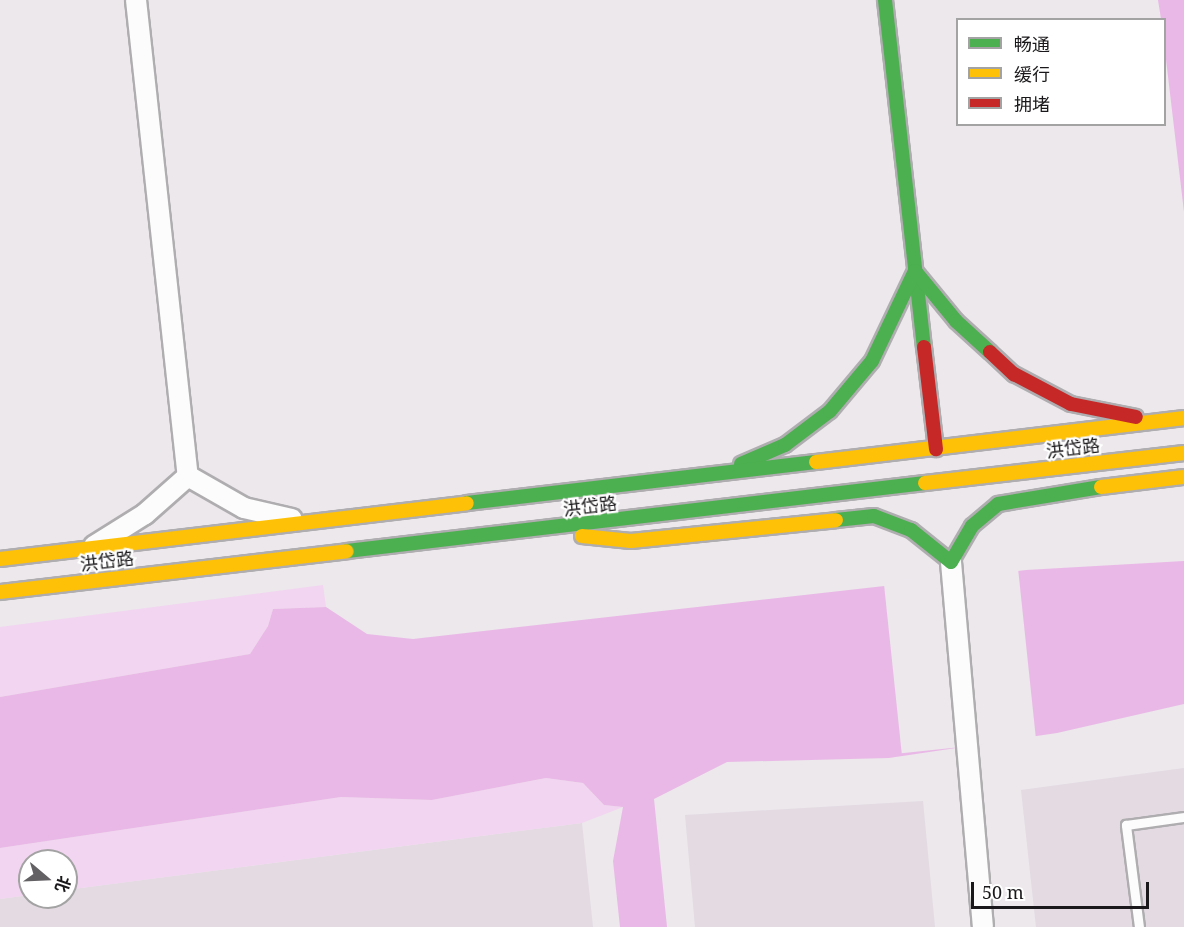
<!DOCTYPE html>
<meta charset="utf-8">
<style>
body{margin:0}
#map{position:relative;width:1184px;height:927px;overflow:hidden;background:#ece8ec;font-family:"Noto Serif","Noto Sans SC",serif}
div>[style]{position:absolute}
.built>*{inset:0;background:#e3dae2}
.green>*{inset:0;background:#f2d5f0}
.water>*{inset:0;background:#e9b8e6}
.pier>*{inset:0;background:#ece8ec;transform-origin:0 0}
.roads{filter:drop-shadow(2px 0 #afadaf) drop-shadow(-2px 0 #afadaf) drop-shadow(0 2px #afadaf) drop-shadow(0 -2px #afadaf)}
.lane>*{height:9px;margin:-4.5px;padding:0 4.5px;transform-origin:4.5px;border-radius:4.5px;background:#fcfcfc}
.street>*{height:20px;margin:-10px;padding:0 10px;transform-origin:10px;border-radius:10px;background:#fcfcfc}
.fast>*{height:14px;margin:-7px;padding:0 7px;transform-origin:7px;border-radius:7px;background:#4caf50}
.slow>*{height:14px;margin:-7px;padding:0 7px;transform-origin:7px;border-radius:7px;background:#ffc107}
.jam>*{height:14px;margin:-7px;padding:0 7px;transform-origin:7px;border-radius:7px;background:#c62828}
span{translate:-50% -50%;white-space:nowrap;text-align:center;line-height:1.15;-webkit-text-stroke:4.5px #fff;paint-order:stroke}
.street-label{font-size:18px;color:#1a181a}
.legend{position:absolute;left:956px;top:18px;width:210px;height:108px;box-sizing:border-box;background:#fff;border:2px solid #a3a3a3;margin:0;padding:8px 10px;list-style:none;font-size:18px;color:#1a181a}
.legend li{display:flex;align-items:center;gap:12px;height:30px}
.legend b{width:30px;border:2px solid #a3a3a3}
.north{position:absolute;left:18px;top:849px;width:60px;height:60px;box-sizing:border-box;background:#fff;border:2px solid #a3a3a3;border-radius:50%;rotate:109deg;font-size:16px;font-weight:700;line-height:24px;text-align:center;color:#1a181a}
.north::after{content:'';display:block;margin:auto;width:21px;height:27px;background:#646164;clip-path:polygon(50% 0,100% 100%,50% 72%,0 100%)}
.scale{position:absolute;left:971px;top:882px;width:178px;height:27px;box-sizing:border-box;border:3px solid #1a181a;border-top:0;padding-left:8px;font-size:18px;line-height:21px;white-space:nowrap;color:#1a181a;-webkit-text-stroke:4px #fff;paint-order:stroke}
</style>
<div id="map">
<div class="built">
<div style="clip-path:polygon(1184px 768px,1184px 927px,1036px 927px,1021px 790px)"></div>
<div style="clip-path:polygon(923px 801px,935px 927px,695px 927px,685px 815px)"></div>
<div style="clip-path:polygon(582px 823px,593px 927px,0 927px,0 899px,30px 895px,66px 897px,66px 890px)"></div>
</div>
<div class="green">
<div style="clip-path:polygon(323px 585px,326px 607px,273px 609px,268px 626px,250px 654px,0 697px,0 627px)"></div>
<div style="clip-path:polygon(546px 778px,583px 783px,604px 805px,623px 807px,582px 823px,66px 890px,66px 861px,30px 861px,30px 895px,0 899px,0 848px,341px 797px,432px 800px)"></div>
</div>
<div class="water">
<div style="clip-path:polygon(1158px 0,1184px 0,1184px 212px,1165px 51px,1164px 20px,1161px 19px)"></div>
<div style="clip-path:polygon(1184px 561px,1184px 704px,1057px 733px,889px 758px,727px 762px,654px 799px,667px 927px,620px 927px,613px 861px,623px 807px,604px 805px,583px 783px,546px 778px,432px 800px,341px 797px,0 848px,0 697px,250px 654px,268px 626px,273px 609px,326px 607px,367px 634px,413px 639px,1026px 570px)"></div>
</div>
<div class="pier">
<div style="left:1018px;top:568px;width:172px;height:135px;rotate:84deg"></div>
</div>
<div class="roads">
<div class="lane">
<div style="left:1139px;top:927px;width:103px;rotate:-97.3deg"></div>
<div style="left:1126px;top:825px;width:59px;rotate:-7.9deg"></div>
</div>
<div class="street">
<div style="left:136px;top:0;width:479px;rotate:83.8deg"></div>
<div style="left:94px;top:546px;width:60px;rotate:-32.1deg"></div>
<div style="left:145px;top:514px;width:57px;rotate:-41.5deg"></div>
<div style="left:188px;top:476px;width:64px;rotate:29.7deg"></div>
<div style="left:244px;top:508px;width:49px;rotate:12.9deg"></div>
<div style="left:951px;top:562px;width:366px;rotate:85deg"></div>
</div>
<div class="fast">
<div style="left:885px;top:0;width:349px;rotate:83.6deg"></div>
<div style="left:741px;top:464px;width:48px;rotate:-23.4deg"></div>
<div style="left:785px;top:445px;width:56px;rotate:-37.1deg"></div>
<div style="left:830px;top:411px;width:65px;rotate:-50deg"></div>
<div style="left:872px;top:361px;width:100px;rotate:-64.5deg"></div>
<div style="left:915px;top:271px;width:65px;rotate:50.6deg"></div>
<div style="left:956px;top:321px;width:46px;rotate:42.4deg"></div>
<div style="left:467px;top:503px;width:351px;rotate:-6.7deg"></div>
<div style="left:836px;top:520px;width:38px;rotate:-6deg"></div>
<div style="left:874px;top:516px;width:40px;rotate:21deg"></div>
<div style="left:911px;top:530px;width:51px;rotate:38.7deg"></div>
<div style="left:951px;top:562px;width:42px;rotate:-59.7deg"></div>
<div style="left:972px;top:526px;width:34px;rotate:-40deg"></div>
<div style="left:998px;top:504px;width:104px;rotate:-9.4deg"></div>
<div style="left:347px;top:551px;width:582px;rotate:-6.71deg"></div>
</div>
<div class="slow">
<div style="left:816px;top:462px;width:371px;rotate:-6.8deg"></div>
<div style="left:925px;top:483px;width:261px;rotate:-6.6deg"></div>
<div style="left:1101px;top:487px;width:84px;rotate:-6.9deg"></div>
<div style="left:582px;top:536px;width:49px;rotate:5.8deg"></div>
<div style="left:631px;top:541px;width:206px;rotate:-5.8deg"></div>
<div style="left:0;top:559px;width:470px;rotate:-6.8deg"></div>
<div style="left:0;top:592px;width:349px;rotate:-6.7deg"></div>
</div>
<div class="jam">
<div style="left:924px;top:347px;width:103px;rotate:83.3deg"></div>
<div style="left:990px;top:352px;width:33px;rotate:43deg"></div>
<div style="left:1014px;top:374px;width:64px;rotate:27.8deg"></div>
<div style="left:1071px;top:404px;width:66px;rotate:11.3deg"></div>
</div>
</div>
<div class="street-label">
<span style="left:1073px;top:448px;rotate:-7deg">洪岱路</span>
<span style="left:590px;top:506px;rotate:-7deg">洪岱路</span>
<span style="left:107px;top:561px;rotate:-7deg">洪岱路</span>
</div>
<ul class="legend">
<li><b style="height:8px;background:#4caf50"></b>畅通</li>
<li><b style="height:8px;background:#ffc107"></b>缓行</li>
<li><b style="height:8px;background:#c62828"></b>拥堵</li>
</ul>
<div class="north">北</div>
<div class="scale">50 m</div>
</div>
